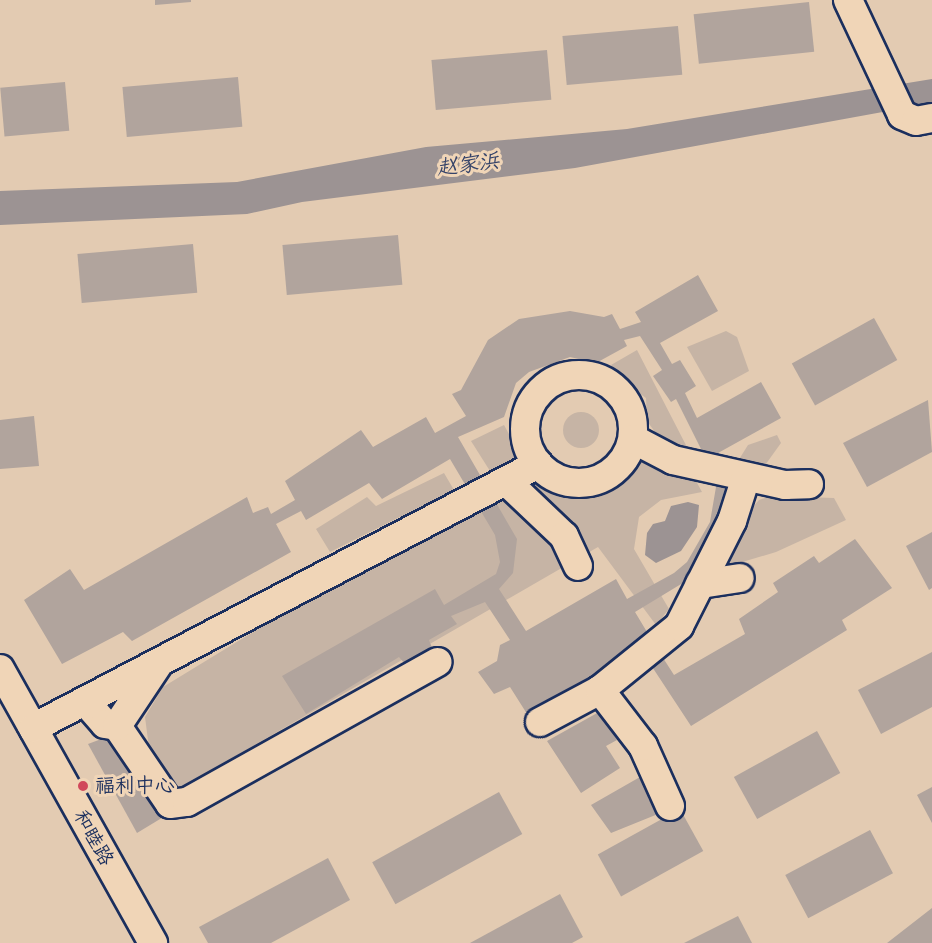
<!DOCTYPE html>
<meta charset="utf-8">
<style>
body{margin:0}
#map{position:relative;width:932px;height:943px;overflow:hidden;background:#e3cbb2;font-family:"Architects Daughter","LXGW WenKai TC",sans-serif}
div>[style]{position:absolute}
.green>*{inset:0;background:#c6b4a5}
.round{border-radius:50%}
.water>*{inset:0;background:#9c9393}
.building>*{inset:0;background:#b1a49d;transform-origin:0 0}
.roads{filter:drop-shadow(2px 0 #1b2f5e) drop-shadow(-2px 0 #1b2f5e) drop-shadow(0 2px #1b2f5e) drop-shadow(0 -2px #1b2f5e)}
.minor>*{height:28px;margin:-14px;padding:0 14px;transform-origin:14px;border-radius:14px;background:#f0d5b7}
.minor>.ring{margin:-14px;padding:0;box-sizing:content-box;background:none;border:28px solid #f0d5b7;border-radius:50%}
.dots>*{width:16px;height:16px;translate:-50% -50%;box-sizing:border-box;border:3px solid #f0d5b7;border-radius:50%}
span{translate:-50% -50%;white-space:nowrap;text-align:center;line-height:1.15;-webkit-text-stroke:6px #f0d5b7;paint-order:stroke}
.poi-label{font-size:20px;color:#1b2f5e}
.left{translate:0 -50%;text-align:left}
.street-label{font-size:20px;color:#1b2f5e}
.water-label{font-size:21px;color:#354369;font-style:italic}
</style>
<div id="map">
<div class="green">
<div style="clip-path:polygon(726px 331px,737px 337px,749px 371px,712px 391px,687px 347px)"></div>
<div style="clip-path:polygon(637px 350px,689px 451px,673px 449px,660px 439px,647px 421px,646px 398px,620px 379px,611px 365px)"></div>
<div class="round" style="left:563px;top:412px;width:36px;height:36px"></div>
<div style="clip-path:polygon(504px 425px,522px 458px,490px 471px,471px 441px)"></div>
<div style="clip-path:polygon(777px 435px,781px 443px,763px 468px,738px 461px,748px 445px)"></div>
<div style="clip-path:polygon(642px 461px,696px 481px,702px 492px,661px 500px,639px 517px,634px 549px,669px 609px,656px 625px,598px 547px,180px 788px,149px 748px,145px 717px,163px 687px,299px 604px,529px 483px,571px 495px,599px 493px)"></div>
<div style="clip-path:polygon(444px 473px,454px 490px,330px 552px,316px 529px,367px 497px,376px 506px)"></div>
<div style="clip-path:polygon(771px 496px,834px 498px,846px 520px,776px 552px,729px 566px,746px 515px,759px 500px)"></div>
</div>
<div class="water">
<div style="clip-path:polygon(932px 79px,932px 103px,575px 168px,302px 202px,247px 214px,0 225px,0 191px,237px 182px,426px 147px,627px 129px)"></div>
<div style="clip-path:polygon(688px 502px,699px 505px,697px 527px,681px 551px,656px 563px,645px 555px,647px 533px,653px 524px,665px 521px,671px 506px)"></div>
</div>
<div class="building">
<div style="clip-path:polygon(155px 0,191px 0,191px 2px,155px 5px)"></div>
<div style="left:809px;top:2px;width:50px;height:116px;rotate:84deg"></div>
<div style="left:678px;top:26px;width:49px;height:116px;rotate:85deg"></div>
<div style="left:547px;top:50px;width:50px;height:116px;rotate:85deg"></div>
<div style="left:238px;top:77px;width:50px;height:116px;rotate:85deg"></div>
<div style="left:65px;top:82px;width:49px;height:65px;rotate:85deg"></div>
<div style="left:398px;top:235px;width:50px;height:116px;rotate:85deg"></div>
<div style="left:193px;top:244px;width:49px;height:116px;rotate:85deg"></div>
<div style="clip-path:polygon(evenodd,698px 275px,718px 311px,660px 343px,672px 364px,680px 360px,696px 386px,685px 393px,697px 418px,761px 382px,781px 418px,718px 453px,728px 500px,691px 578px,635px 612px,656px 647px,674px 675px,745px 634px,739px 619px,778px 592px,773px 583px,814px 556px,819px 563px,855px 539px,892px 588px,842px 620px,847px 630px,691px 726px,643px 653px,529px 717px,510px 687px,494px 694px,478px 672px,497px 661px,500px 645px,510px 640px,485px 602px,451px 616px,457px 624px,429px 640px,432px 648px,405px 664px,399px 657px,306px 714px,282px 676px,435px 589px,444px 605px,496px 574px,500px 562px,495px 535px,450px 459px,382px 499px,369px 483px,306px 520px,301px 511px,276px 524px,291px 552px,132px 641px,123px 632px,62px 664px,24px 600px,70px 569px,84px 590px,247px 497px,253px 513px,268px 507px,271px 514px,295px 500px,285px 481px,361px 430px,373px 447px,426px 417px,435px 433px,466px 416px,452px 394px,461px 390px,488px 340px,519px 319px,570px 311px,604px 317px,612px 314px,620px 329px,641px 322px,635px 312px,698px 275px,640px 336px,662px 370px,653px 376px,671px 402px,676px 399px,709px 465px,716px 487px,710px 522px,687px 562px,674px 573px,627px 599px,616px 579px,526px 631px,499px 589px,513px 573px,517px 539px,458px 437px,504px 417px,516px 383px,529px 372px,570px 357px,596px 363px,627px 346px,624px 340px,640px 336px)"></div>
<div style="left:874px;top:318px;width:48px;height:94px;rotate:61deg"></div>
<div style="clip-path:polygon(928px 400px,932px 452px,867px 487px,843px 443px)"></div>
<div style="clip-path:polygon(34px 416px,39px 466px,0 469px,0 420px)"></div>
<div style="clip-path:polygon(932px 532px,932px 588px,929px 590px,906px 546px)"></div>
<div style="clip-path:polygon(932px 652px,932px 707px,881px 734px,858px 690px)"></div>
<div style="clip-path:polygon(599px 712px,617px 740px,606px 746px,620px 768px,581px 793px,547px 741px)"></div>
<div style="left:817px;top:731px;width:48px;height:95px;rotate:61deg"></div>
<div style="clip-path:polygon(104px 738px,123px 750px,165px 816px,137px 833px,88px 744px)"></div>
<div style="clip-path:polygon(647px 773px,657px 793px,648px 798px,658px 814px,611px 833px,591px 805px)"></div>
<div style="clip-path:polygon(932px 787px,932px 823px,917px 795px)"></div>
<div style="left:499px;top:792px;width:48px;height:145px;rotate:61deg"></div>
<div style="left:680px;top:809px;width:48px;height:94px;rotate:61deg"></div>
<div style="left:870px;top:830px;width:49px;height:96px;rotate:62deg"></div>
<div style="clip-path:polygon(328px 858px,350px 900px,271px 943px,208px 943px,199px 927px)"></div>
<div style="clip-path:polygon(560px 894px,583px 937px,572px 943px,470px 943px)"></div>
<div style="clip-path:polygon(932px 908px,932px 943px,887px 943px)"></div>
<div style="clip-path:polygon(738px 916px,752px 943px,684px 943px)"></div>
</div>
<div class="roads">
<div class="minor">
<div style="left:848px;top:0;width:127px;rotate:64.8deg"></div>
<div style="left:902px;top:115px;width:15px;rotate:23deg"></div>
<div style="left:916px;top:121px;width:16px;rotate:-11deg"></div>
<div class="ring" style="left:525px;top:375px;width:80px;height:80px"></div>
<div style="left:633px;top:439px;width:45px;rotate:27.7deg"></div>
<div style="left:673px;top:460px;width:115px;rotate:12.6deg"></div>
<div style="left:785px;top:485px;width:24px;rotate:-2deg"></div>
<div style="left:506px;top:481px;width:80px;rotate:43.5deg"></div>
<div style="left:564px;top:536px;width:33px;rotate:65deg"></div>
<div style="left:700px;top:584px;width:40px;rotate:-8.5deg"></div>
<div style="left:0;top:669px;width:314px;rotate:60.8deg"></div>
<div style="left:85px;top:701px;width:30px;rotate:49deg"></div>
<div style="left:105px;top:724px;width:12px;rotate:9deg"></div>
<div style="left:117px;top:726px;width:94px;rotate:55.8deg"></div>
<div style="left:170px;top:804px;width:17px;rotate:-7deg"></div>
<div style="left:187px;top:802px;width:287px;rotate:-29.2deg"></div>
<div style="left:540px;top:722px;width:68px;rotate:-28.1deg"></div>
<div style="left:117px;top:726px;width:76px;rotate:-56.3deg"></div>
<div style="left:33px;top:728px;width:570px;rotate:-27.6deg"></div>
<div style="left:670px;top:806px;width:66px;rotate:-114.2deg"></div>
<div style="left:643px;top:746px;width:71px;rotate:-127.5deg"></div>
<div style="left:600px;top:690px;width:102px;rotate:-39deg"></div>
<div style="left:679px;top:626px;width:118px;rotate:-63.2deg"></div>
<div style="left:732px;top:521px;width:46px;rotate:-72.3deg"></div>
</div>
</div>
<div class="dots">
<div style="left:83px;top:786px;background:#d1495b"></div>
</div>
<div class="poi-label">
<span class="left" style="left:95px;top:786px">福利中心</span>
</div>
<div class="street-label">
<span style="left:93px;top:838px;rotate:61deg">和睦路</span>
</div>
<div class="water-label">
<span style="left:468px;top:165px;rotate:-7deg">赵家浜</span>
</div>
</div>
